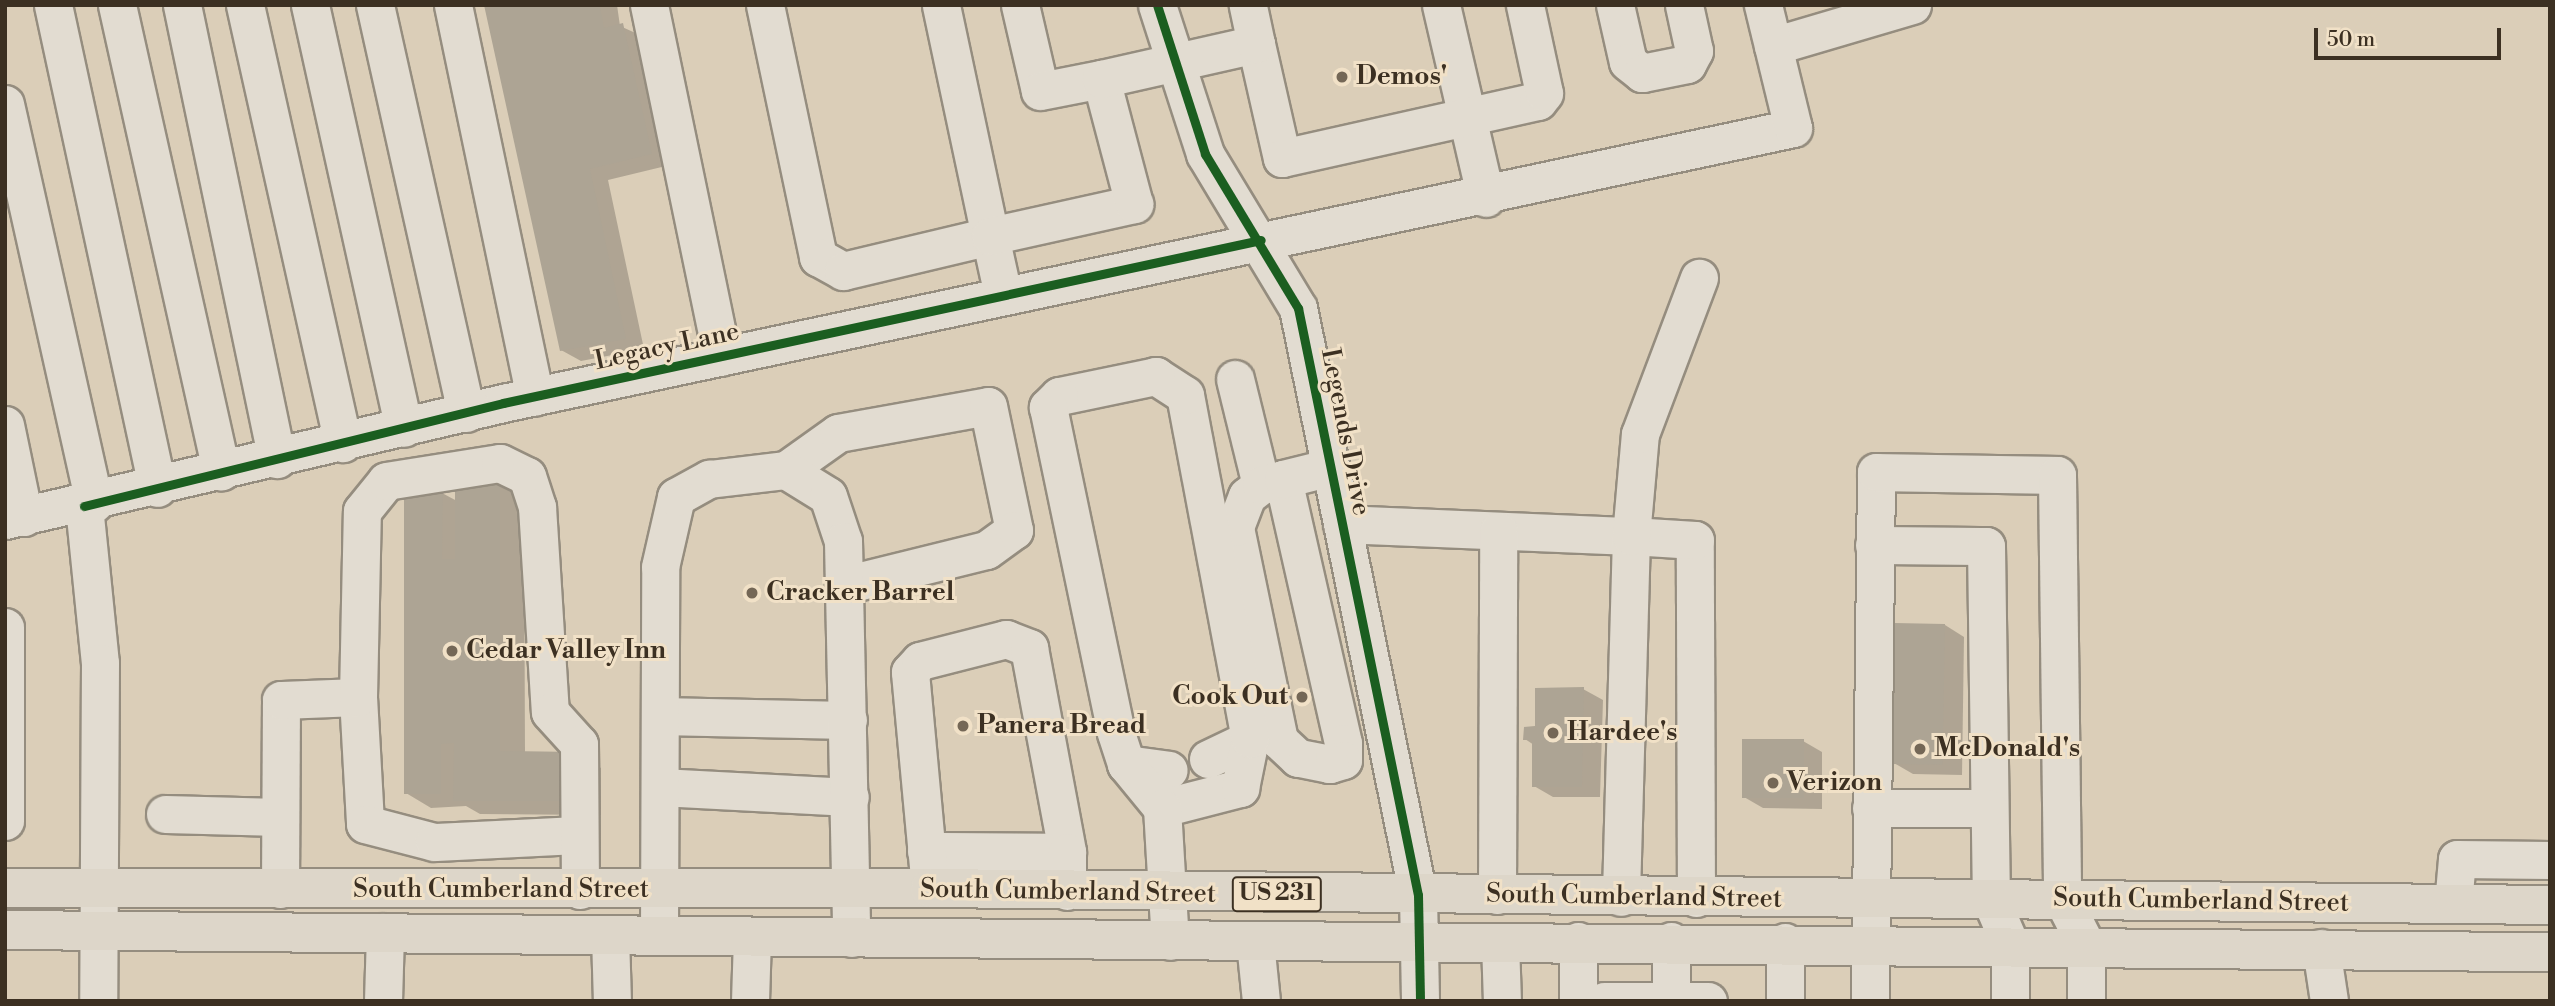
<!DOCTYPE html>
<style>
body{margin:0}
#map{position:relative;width:2555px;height:1006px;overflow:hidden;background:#dbceb8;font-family:"Libre Bodoni",serif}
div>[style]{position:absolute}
.shadow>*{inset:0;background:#0003}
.building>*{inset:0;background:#ada494;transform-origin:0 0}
.roads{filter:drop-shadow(2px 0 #958d7f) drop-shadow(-2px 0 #958d7f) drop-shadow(0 2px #958d7f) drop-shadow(0 -2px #958d7f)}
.minor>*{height:37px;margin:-18.5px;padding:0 18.5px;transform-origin:18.5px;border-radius:18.5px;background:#e2dcd1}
.major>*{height:38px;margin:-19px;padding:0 19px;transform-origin:19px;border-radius:19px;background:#ddd6c9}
.cycleway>*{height:9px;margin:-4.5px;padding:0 4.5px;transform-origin:4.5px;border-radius:4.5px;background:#1b5e20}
.dots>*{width:19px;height:19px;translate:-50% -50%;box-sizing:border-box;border:4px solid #f1e1c7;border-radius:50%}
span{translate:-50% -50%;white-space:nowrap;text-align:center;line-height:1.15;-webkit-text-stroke:6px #f1e1c7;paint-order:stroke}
.shield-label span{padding:2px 5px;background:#f1e1c7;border:2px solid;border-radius:5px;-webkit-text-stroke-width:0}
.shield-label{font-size:24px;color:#3c3022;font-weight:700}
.poi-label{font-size:26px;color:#3c3022;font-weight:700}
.left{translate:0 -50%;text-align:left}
.right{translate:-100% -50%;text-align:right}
.street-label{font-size:26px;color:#3c3022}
.frame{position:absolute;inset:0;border:7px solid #3c3022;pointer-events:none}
.scale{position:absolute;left:2314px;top:28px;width:187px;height:32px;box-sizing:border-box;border:4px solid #3c3022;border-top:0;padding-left:9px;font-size:21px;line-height:24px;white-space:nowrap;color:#3c3022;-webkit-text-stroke:5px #f1e1c7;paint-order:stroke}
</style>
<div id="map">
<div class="shadow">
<div style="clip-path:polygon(486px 5px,617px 5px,620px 26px,642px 36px,670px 165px,608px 180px,644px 349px,581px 361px,561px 350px)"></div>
<div style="clip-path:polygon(499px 480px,524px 495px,525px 753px,575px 754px,601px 768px,601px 815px,480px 814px,466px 806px,431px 808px,406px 793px,442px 493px,457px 501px)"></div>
<div style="clip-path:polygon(1945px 625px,1964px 637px,1962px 775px,1913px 774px,1894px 763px)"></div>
<div style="clip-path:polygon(1583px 689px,1603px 700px,1600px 797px,1553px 797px,1534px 786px,1534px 745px,1525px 739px)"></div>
<div style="clip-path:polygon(1803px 741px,1822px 752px,1822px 809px,1763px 808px,1744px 797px)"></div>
</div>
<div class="building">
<div style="clip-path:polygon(484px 5px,600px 5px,604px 28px,623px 23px,652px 154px,590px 169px,626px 339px,560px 351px)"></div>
<div style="clip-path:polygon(455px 478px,500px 478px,500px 751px,576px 752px,576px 801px,453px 801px,454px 743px,441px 744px,441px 794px,404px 794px,404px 491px,443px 491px,442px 559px,455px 559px)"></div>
<div style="left:1894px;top:623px;width:51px;height:141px;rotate:1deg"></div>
<div style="clip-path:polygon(1584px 687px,1582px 787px,1532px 787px,1532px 740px,1523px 740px,1524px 727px,1535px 726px,1535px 688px)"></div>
<div style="left:1742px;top:739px;width:62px;height:59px"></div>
</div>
<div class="roads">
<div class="minor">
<div style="left:53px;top:5px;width:494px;rotate:77.8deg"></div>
<div style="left:117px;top:5px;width:478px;rotate:77.4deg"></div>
<div style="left:182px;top:5px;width:464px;rotate:78.2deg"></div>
<div style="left:245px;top:5px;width:449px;rotate:77.4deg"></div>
<div style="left:310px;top:5px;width:433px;rotate:77.5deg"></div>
<div style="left:375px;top:5px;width:418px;rotate:77.4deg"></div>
<div style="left:453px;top:5px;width:400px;rotate:78.2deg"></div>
<div style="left:649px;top:5px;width:359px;rotate:78.3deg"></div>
<div style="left:765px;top:5px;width:258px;rotate:78.1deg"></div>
<div style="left:818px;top:257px;width:29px;rotate:29deg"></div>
<div style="left:843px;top:271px;width:151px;rotate:-13.4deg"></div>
<div style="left:990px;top:236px;width:236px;rotate:-102deg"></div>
<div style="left:1020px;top:5px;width:88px;rotate:76.9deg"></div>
<div style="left:1040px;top:91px;width:62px;rotate:-11.1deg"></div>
<div style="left:1157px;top:5px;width:157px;rotate:72.1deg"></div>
<div style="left:1205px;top:154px;width:180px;rotate:58.9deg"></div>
<div style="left:1298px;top:308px;width:599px;rotate:78.45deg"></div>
<div style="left:1418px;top:895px;width:106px;rotate:88.9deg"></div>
<div style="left:1441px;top:5px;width:198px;rotate:76.9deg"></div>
<div style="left:1615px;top:5px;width:58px;rotate:77.2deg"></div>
<div style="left:1628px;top:62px;width:18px;rotate:38deg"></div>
<div style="left:1642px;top:73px;width:46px;rotate:-11.3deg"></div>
<div style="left:1687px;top:64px;width:15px;rotate:-62deg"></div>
<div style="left:1694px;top:51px;width:47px;rotate:-102.3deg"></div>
<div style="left:1256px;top:44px;width:117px;rotate:77.2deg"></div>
<div style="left:1282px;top:158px;width:262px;rotate:-12.6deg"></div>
<div style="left:1538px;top:101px;width:10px;rotate:-53deg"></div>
<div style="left:1544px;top:93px;width:90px;rotate:-102.2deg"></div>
<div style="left:1773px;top:46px;width:145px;rotate:-16.4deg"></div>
<div style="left:5px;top:104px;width:409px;rotate:77.4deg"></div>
<div style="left:1003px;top:295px;width:60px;rotate:-102.4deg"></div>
<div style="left:990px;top:236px;width:148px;rotate:-12.5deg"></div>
<div style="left:1134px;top:204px;width:129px;rotate:-104.8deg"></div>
<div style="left:1101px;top:79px;width:159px;rotate:-12.7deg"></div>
<div style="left:1256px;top:44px;width:40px;rotate:-102deg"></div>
<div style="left:1235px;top:379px;width:109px;rotate:76.2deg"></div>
<div style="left:5px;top:425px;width:94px;rotate:78.3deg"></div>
<div style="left:786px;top:470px;width:64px;rotate:-35.4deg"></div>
<div style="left:838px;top:433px;width:152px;rotate:-10.2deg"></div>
<div style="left:988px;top:406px;width:127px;rotate:78.2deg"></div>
<div style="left:1014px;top:530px;width:34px;rotate:144deg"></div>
<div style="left:986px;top:550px;width:145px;rotate:166.1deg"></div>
<div style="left:1283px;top:479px;width:271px;rotate:77.2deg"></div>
<div style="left:1343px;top:743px;width:17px;rotate:90deg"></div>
<div style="left:1343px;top:760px;width:14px;rotate:163deg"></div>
<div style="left:1330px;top:764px;width:33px;rotate:-169deg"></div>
<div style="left:1298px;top:758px;width:26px;rotate:-137deg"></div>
<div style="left:1279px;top:740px;width:217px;rotate:-101.7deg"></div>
<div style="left:1235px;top:527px;width:33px;rotate:-69deg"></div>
<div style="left:1247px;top:496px;width:18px;rotate:-38deg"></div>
<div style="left:1261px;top:485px;width:23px;rotate:-15deg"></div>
<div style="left:1283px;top:479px;width:49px;rotate:-14deg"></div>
<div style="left:84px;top:506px;width:158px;rotate:84.2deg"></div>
<div style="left:100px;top:663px;width:338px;rotate:90.3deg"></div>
<div style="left:5px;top:520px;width:512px;rotate:-13.22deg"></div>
<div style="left:503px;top:403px;width:1319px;rotate:-12.03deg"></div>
<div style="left:1793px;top:128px;width:127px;rotate:-103.7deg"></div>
<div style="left:1342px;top:524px;width:289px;rotate:2.4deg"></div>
<div style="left:1631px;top:536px;width:361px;rotate:91.6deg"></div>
<div style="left:1874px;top:545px;width:112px;rotate:0.5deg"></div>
<div style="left:1986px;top:546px;width:354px;rotate:89.2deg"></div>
<div style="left:1991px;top:900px;width:48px;rotate:66.6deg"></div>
<div style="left:2010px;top:944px;width:57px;rotate:90deg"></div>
<div style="left:5px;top:627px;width:194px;rotate:90deg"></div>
<div style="left:358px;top:697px;width:127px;rotate:86.8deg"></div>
<div style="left:365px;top:824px;width:71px;rotate:14.6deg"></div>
<div style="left:434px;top:842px;width:145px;rotate:-2.8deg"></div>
<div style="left:660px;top:716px;width:188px;rotate:1.2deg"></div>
<div style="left:1208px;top:759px;width:47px;rotate:-25.5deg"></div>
<div style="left:1126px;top:764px;width:43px;rotate:7.9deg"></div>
<div style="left:660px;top:787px;width:190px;rotate:3deg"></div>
<div style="left:1162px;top:808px;width:81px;rotate:-14.4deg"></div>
<div style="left:1240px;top:788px;width:50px;rotate:-78.5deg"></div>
<div style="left:1250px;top:739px;width:350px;rotate:-100.7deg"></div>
<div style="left:1185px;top:395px;width:35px;rotate:-147deg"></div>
<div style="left:1156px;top:376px;width:99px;rotate:168.3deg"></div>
<div style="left:1059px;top:396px;width:16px;rotate:135deg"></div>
<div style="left:1048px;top:407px;width:333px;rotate:78.2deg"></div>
<div style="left:1116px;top:733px;width:33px;rotate:72deg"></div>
<div style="left:1126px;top:764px;width:57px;rotate:50.7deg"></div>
<div style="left:1162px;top:808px;width:133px;rotate:86.6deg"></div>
<div style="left:1871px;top:808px;width:117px"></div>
<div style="left:165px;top:814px;width:115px;rotate:1.5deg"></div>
<div style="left:926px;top:851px;width:141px;rotate:0.4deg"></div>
<div style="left:930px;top:888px;width:217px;rotate:-95.3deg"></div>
<div style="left:910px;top:672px;width:15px;rotate:-48deg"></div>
<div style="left:920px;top:661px;width:89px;rotate:-14.3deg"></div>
<div style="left:1006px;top:639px;width:25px;rotate:21deg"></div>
<div style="left:1029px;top:648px;width:208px;rotate:79.4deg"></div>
<div style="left:1067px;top:852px;width:39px;rotate:90deg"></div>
<div style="left:280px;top:889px;width:189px;rotate:-89.7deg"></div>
<div style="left:281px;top:700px;width:77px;rotate:-2.2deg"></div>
<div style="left:358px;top:697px;width:186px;rotate:-88.8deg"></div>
<div style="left:362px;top:511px;width:38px;rotate:-51deg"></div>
<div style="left:386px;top:481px;width:115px;rotate:-9deg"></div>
<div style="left:500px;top:463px;width:30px;rotate:26deg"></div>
<div style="left:527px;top:476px;width:33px;rotate:72deg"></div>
<div style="left:537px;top:507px;width:205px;rotate:86.4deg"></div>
<div style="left:550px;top:712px;width:43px;rotate:47.8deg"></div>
<div style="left:579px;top:744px;width:146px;rotate:89.6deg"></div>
<div style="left:1497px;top:895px;width:364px;rotate:-89.8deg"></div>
<div style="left:1696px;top:898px;width:358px;rotate:-90.2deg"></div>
<div style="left:1695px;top:540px;width:64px;rotate:-176.4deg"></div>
<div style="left:1631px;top:536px;width:102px;rotate:-85deg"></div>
<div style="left:1640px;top:434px;width:167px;rotate:-69.3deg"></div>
<div style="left:2453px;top:904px;width:45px;rotate:-84.9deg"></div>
<div style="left:2457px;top:859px;width:93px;rotate:0.6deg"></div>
<div style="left:610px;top:935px;width:66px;rotate:88.3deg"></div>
<div style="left:659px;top:935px;width:368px;rotate:-89.8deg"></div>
<div style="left:660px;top:567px;width:72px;rotate:-77.1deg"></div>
<div style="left:676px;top:497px;width:38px;rotate:-29deg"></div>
<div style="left:709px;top:479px;width:78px;rotate:-6.7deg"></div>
<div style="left:786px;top:470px;width:49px;rotate:31.8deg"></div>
<div style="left:828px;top:496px;width:47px;rotate:71.6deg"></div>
<div style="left:843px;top:541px;width:397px;rotate:88.8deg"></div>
<div style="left:1578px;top:941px;width:60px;rotate:90deg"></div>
<div style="left:1255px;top:942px;width:59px;rotate:84.2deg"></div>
<div style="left:1500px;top:942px;width:59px;rotate:88.1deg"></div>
<div style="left:1785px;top:942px;width:59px;rotate:90deg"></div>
<div style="left:2321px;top:948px;width:54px;rotate:81.4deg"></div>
<div style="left:1671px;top:999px;width:58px;rotate:-90deg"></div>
<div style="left:383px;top:1001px;width:69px;rotate:-88.3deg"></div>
<div style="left:750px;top:1001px;width:64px;rotate:-88.2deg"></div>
<div style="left:1604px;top:1001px;width:104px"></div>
<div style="left:1870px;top:1001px;width:529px;rotate:-89.35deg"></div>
<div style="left:1876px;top:472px;width:181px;rotate:0.9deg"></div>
<div style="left:2057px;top:475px;width:423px;rotate:89.3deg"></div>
<div style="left:2062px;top:898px;width:53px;rotate:62.9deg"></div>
<div style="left:2086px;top:945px;width:56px;rotate:90deg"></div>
</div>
<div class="major">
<div style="left:5px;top:888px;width:925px"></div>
<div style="left:930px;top:888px;width:1620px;rotate:0.6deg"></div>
<div style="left:5px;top:930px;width:2545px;rotate:0.5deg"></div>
</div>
</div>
<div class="cycleway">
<div style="left:1157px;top:5px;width:157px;rotate:72.1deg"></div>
<div style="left:1205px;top:154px;width:180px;rotate:58.9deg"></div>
<div style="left:1298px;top:308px;width:599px;rotate:78.45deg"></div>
<div style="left:1418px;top:895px;width:106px;rotate:88.9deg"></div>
<div style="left:84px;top:506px;width:431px;rotate:-13.8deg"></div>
<div style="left:503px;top:403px;width:775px;rotate:-12.14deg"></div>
</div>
<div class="dots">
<div style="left:1342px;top:77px;background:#746756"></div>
<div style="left:752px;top:593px;background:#746756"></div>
<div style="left:452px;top:651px;background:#746756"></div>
<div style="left:1302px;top:697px;background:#746756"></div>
<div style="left:963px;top:726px;background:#746756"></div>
<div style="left:1553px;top:733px;background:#746756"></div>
<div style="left:1920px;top:749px;background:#746756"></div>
<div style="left:1773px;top:783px;background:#746756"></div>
</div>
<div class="shield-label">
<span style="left:1277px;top:894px">US 231</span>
</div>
<div class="poi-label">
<span class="left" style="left:1356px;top:77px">Demos'</span>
<span class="left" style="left:766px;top:593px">Cracker Barrel</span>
<span class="left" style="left:466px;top:651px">Cedar Valley Inn</span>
<span class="right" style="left:1288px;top:697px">Cook Out</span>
<span class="left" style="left:977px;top:726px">Panera Bread</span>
<span class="left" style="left:1567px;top:733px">Hardee's</span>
<span class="left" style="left:1934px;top:749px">McDonald's</span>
<span class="left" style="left:1787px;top:783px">Verizon</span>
</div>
<div class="street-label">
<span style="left:667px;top:347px;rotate:-12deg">Legacy Lane</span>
<span style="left:1345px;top:432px;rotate:79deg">Legends Drive</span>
<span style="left:501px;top:890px">South Cumberland Street</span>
<span style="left:1068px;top:892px;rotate:1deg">South Cumberland Street</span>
<span style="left:1634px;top:897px;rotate:1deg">South Cumberland Street</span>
<span style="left:2201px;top:901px;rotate:1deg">South Cumberland Street</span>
</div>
<div class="frame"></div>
<div class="scale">50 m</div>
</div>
